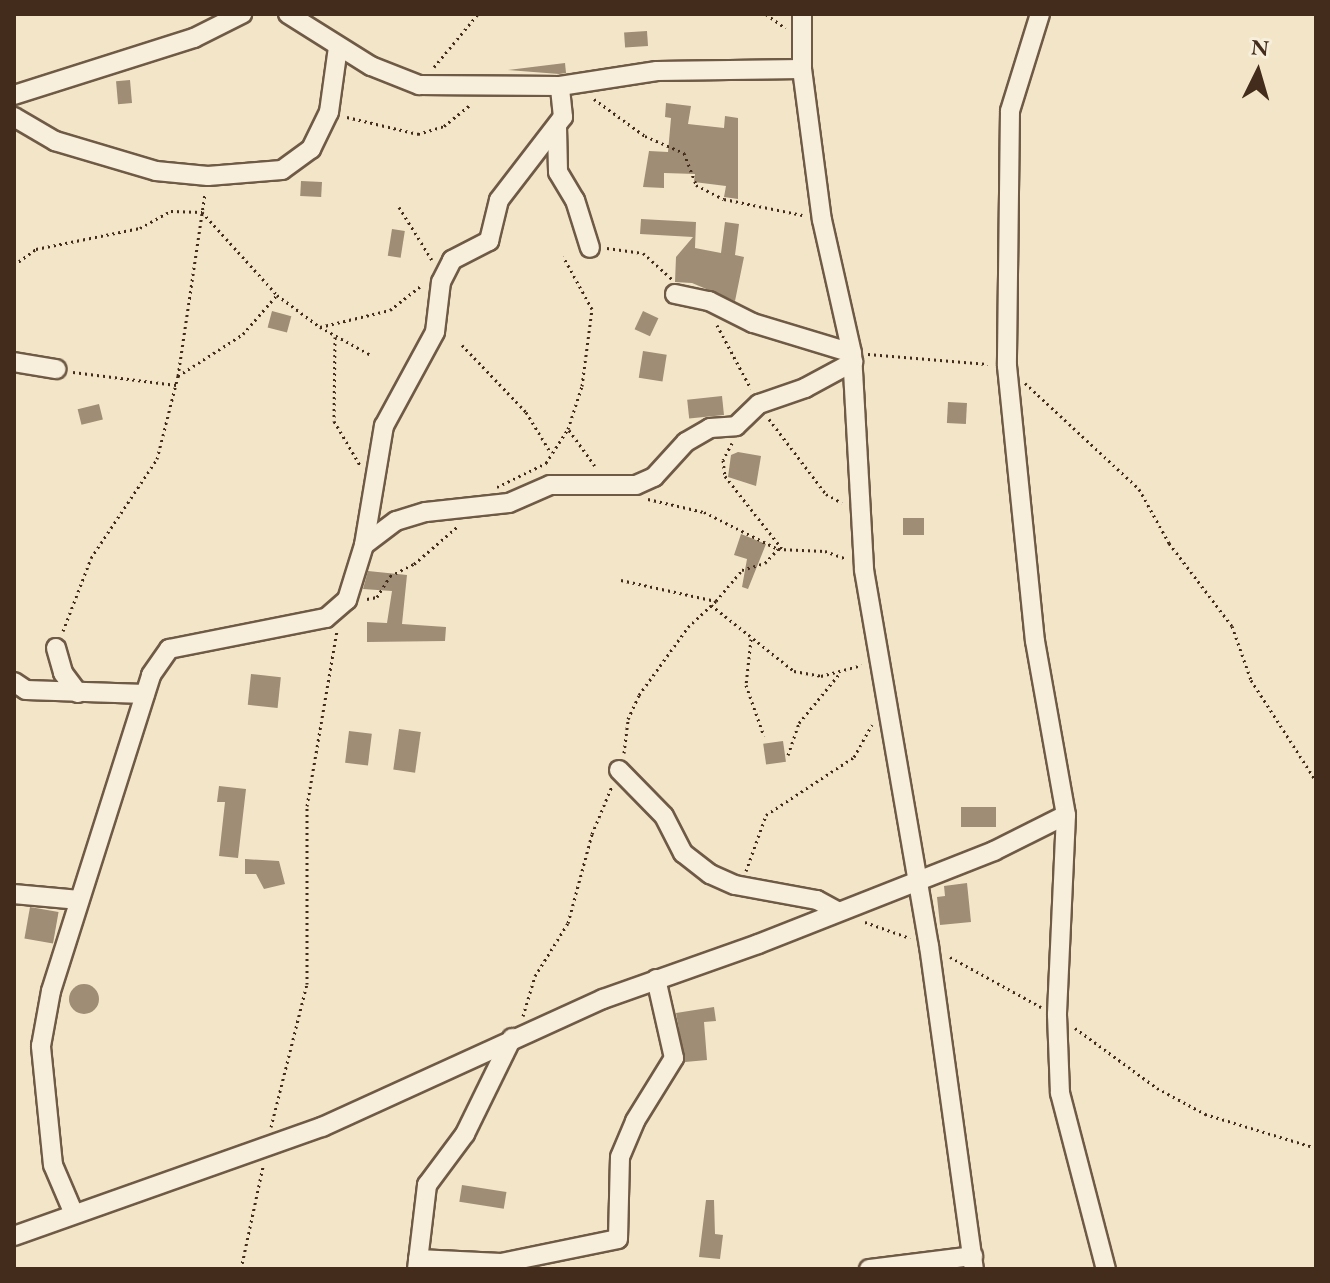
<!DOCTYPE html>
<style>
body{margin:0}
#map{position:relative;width:1330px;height:1283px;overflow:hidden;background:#f3e6c8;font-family:"EB Garamond",serif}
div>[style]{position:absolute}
.building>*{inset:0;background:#9f8d75;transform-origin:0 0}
.round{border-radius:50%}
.path>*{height:3px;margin-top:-1.5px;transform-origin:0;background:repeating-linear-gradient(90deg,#432c1b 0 2px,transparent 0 6px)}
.roads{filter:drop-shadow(2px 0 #6f5a46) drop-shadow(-2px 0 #6f5a46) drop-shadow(0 2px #6f5a46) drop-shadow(0 -2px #6f5a46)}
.street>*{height:18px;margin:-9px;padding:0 9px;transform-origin:9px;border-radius:9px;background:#f7efdb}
span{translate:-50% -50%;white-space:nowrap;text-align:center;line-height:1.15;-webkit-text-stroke:7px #f7efdb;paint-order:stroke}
.frame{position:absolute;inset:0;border:16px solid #432c1b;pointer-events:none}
.north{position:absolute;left:1218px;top:32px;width:80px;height:80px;-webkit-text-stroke:6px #f7efdb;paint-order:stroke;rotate:5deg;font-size:22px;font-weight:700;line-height:32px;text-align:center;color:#432c1b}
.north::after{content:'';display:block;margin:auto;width:28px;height:36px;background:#432c1b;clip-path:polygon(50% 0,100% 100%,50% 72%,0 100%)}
</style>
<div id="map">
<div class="building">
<div style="left:647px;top:31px;width:15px;height:23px;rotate:86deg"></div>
<div style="clip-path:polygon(565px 63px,566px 73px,559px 74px,508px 70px)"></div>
<div style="left:130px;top:80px;width:23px;height:14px;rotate:85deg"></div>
<div style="clip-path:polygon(666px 103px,691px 106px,688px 124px,724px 128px,725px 116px,738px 118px,738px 199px,724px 197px,726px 186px,694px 182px,695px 174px,664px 173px,664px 188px,643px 187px,649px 151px,668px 152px,671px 118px,665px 117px)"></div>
<div style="left:301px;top:181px;width:21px;height:15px;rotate:3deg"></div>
<div style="clip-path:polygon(641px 219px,696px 222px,695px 248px,721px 253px,725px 222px,739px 224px,735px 255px,744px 257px,735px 301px,692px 283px,675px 282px,676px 257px,693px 237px,640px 234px)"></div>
<div style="left:392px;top:229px;width:13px;height:27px;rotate:9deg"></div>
<div style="left:272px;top:311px;width:20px;height:17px;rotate:15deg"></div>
<div style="left:643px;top:311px;width:17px;height:20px;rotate:25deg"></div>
<div style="left:643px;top:351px;width:24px;height:27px;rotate:9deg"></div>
<div style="left:722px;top:396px;width:19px;height:35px;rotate:84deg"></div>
<div style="left:948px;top:402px;width:19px;height:21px;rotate:3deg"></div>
<div style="left:99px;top:404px;width:16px;height:22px;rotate:76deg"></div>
<div style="clip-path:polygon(738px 452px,761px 456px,756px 486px,728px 477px,731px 455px)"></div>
<div style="left:903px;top:518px;width:21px;height:17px"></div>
<div style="clip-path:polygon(741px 534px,766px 544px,748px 589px,742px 587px,747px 559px,734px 555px)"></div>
<div style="clip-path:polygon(368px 571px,407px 575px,402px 624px,446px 627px,445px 641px,367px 642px,367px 622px,387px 623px,392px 591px,363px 589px)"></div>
<div style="left:251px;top:674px;width:30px;height:31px;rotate:6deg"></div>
<div style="left:399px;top:729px;width:22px;height:41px;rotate:8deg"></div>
<div style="left:349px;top:731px;width:23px;height:32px;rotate:7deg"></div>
<div style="left:783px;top:741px;width:21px;height:20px;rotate:82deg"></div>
<div style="clip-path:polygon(219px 786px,246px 789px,238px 858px,219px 856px,225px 802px,217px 802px)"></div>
<div style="left:961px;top:807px;width:35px;height:20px"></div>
<div style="clip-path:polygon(245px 859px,279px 861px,285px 884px,264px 889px,256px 874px,245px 874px)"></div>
<div style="clip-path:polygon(967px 883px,971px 922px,940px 925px,937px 897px,945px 896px,944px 886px)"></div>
<div style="left:30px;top:907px;width:29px;height:32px;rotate:10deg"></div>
<div class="round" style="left:69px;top:984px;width:30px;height:30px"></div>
<div style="clip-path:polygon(714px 1007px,716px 1021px,704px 1022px,707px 1060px,685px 1062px,676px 1013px)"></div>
<div style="left:462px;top:1185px;width:45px;height:17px;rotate:9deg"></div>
<div style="clip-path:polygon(706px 1200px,714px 1200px,715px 1234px,723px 1235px,720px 1259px,699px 1257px)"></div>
</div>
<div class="path">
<div style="left:766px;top:14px;width:24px;rotate:36deg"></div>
<div style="left:434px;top:67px;width:69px;rotate:-50.3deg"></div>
<div style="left:594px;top:99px;width:63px;rotate:36deg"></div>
<div style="left:645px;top:136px;width:43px;rotate:23.6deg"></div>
<div style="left:684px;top:153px;width:34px;rotate:69deg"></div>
<div style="left:696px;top:185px;width:31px;rotate:27deg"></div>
<div style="left:724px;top:199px;width:80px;rotate:11.6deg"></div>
<div style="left:347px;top:117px;width:73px;rotate:13.5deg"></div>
<div style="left:418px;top:134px;width:27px;rotate:-17deg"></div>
<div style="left:444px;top:126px;width:35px;rotate:-39deg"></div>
<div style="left:399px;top:207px;width:62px;rotate:58.1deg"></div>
<div style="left:607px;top:248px;width:36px;rotate:8deg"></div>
<div style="left:643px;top:253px;width:39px;rotate:42deg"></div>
<div style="left:14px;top:265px;width:27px;rotate:-36deg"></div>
<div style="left:36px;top:249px;width:106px;rotate:-11.4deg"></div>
<div style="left:140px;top:228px;width:35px;rotate:-29deg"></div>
<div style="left:171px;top:211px;width:31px;rotate:2deg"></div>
<div style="left:202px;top:212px;width:112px;rotate:47.9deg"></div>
<div style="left:277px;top:295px;width:54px;rotate:36.7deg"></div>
<div style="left:320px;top:327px;width:58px;rotate:28.8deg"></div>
<div style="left:717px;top:325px;width:72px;rotate:62deg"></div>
<div style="left:320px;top:327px;width:72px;rotate:-13.7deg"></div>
<div style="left:390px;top:310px;width:41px;rotate:-38deg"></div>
<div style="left:335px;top:337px;width:84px;rotate:90.7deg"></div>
<div style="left:334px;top:421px;width:51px;rotate:59.4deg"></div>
<div style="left:462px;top:345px;width:93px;rotate:46.3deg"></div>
<div style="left:526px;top:412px;width:48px;rotate:58.6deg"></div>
<div style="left:868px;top:354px;width:120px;rotate:4.8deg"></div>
<div style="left:73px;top:372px;width:104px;rotate:7.2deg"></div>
<div style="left:178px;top:376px;width:77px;rotate:-32.9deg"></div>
<div style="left:243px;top:334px;width:50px;rotate:-49deg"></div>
<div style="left:1025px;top:383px;width:156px;rotate:42.9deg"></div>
<div style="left:1139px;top:489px;width:62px;rotate:60.9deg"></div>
<div style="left:1169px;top:543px;width:104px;rotate:52.8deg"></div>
<div style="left:1232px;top:626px;width:57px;rotate:70.6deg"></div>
<div style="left:1251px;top:680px;width:120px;rotate:57.2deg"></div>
<div style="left:769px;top:419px;width:94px;rotate:52.8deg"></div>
<div style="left:826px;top:494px;width:18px;rotate:29deg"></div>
<div style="left:569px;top:430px;width:44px;rotate:54.2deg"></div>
<div style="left:732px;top:443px;width:19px;rotate:118deg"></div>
<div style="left:723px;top:460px;width:16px;rotate:83deg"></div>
<div style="left:725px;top:476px;width:94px;rotate:51.9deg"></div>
<div style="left:497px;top:487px;width:55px;rotate:-26.1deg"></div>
<div style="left:546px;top:463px;width:40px;rotate:-57.1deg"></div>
<div style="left:568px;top:429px;width:45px;rotate:-72deg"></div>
<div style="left:582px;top:386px;width:78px;rotate:-82.6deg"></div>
<div style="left:592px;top:309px;width:60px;rotate:-118.7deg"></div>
<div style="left:648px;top:499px;width:57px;rotate:13.1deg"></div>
<div style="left:704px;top:512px;width:83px;rotate:26.6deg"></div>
<div style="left:621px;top:580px;width:97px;rotate:12.5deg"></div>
<div style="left:716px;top:601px;width:40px;rotate:-50deg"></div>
<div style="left:742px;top:570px;width:24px;rotate:-17deg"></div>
<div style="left:765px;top:563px;width:19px;rotate:-47deg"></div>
<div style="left:778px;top:549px;width:47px;rotate:2.4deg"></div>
<div style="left:825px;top:551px;width:23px;rotate:20deg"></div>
<div style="left:367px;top:599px;width:10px;rotate:-11deg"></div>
<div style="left:377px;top:597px;width:25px;rotate:-58deg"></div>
<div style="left:390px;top:576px;width:27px;rotate:-27deg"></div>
<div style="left:414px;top:564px;width:58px;rotate:-40.8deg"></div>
<div style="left:711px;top:605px;width:106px;rotate:38.5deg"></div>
<div style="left:794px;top:671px;width:27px;rotate:10deg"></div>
<div style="left:821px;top:676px;width:42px;rotate:-15deg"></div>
<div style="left:63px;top:631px;width:78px;rotate:-69deg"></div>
<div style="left:91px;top:558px;width:119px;rotate:-56.3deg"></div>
<div style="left:157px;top:459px;width:86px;rotate:-75.8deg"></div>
<div style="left:178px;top:376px;width:185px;rotate:-81.6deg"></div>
<div style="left:751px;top:639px;width:46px;rotate:96.2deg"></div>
<div style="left:746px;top:685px;width:54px;rotate:70.6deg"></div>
<div style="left:624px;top:753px;width:34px;rotate:-83deg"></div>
<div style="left:628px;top:719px;width:26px;rotate:-65deg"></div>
<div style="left:639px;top:695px;width:84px;rotate:-54.2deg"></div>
<div style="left:688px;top:627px;width:38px;rotate:-43deg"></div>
<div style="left:788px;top:755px;width:34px;rotate:-71deg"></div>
<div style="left:799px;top:723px;width:65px;rotate:-50.6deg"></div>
<div style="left:746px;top:871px;width:59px;rotate:-70.3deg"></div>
<div style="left:766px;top:815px;width:105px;rotate:-33.4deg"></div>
<div style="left:854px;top:757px;width:37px;rotate:-61deg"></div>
<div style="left:865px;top:922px;width:48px;rotate:19.6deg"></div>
<div style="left:950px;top:957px;width:104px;rotate:28.8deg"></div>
<div style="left:523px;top:1016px;width:42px;rotate:-73.3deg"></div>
<div style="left:535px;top:976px;width:62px;rotate:-58.1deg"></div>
<div style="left:568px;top:923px;width:92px;rotate:-74.9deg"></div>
<div style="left:592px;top:834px;width:52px;rotate:-67.4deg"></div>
<div style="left:1075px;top:1028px;width:102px;rotate:36.2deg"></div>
<div style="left:1157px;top:1088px;width:55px;rotate:28.4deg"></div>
<div style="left:1205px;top:1114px;width:116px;rotate:17deg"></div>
<div style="left:271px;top:1127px;width:147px;rotate:-75.9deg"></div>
<div style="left:307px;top:984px;width:178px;rotate:-90deg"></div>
<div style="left:307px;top:806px;width:178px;rotate:-80.3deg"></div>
<div style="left:241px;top:1269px;width:105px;rotate:-77.9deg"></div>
</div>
<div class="roads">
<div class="street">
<div style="left:288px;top:14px;width:98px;rotate:32.1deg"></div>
<div style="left:371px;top:66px;width:52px;rotate:21.6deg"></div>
<div style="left:419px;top:85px;width:141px;rotate:0.4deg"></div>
<div style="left:560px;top:86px;width:98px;rotate:-8.8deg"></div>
<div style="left:657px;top:71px;width:145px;rotate:-0.8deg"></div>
<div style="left:802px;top:14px;width:55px;rotate:90deg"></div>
<div style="left:802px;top:69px;width:152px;rotate:82.5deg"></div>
<div style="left:822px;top:220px;width:136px;rotate:77.3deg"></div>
<div style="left:852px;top:353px;width:217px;rotate:86.8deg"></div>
<div style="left:864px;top:570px;width:382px;rotate:80.2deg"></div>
<div style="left:929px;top:946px;width:326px;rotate:82.1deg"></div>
<div style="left:1040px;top:14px;width:102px;rotate:107.2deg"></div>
<div style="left:1010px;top:111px;width:255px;rotate:90.7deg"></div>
<div style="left:1007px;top:366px;width:276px;rotate:84.2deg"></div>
<div style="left:1035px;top:641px;width:177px;rotate:79.9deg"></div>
<div style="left:1066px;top:815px;width:200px;rotate:92.6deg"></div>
<div style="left:1057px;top:1015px;width:78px;rotate:87.8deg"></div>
<div style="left:1060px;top:1093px;width:182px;rotate:75.4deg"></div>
<div style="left:14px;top:95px;width:189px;rotate:-17.6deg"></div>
<div style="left:194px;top:38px;width:54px;rotate:-26.6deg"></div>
<div style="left:14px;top:117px;width:48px;rotate:30.3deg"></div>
<div style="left:55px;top:141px;width:105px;rotate:16.5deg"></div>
<div style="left:156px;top:171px;width:52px;rotate:5.5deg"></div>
<div style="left:208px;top:176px;width:74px;rotate:-4.6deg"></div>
<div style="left:282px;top:170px;width:36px;rotate:-36deg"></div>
<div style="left:311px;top:149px;width:41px;rotate:-64.1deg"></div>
<div style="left:329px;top:112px;width:66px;rotate:-82.1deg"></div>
<div style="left:557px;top:127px;width:45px;rotate:88.7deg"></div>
<div style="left:558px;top:172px;width:33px;rotate:59deg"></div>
<div style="left:575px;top:200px;width:50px;rotate:72.6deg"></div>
<div style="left:675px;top:294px;width:35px;rotate:12deg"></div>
<div style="left:709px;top:301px;width:49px;rotate:26.6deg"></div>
<div style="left:753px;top:323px;width:103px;rotate:16.9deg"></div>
<div style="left:14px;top:362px;width:43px;rotate:9.5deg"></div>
<div style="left:364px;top:545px;width:40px;rotate:-37deg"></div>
<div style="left:396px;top:521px;width:31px;rotate:-17deg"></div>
<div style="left:426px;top:512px;width:83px;rotate:-6.2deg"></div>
<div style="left:509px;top:503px;width:45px;rotate:-23.7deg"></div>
<div style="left:550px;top:485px;width:86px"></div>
<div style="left:636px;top:485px;width:20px;rotate:-24deg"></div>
<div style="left:654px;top:477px;width:47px;rotate:-47.6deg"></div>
<div style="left:686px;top:442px;width:28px;rotate:-30deg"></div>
<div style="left:710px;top:428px;width:26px;rotate:-4deg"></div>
<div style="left:736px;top:426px;width:32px;rotate:-44deg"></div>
<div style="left:759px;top:404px;width:49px;rotate:-19.2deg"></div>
<div style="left:805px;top:388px;width:55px;rotate:-28.4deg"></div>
<div style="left:56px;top:648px;width:26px;rotate:74deg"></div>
<div style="left:63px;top:673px;width:25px;rotate:53deg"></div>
<div style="left:14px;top:682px;width:14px;rotate:34deg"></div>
<div style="left:26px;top:690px;width:119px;rotate:1.9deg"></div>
<div style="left:619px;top:770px;width:64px;rotate:45.6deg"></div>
<div style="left:664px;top:816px;width:42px;rotate:62.8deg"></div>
<div style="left:683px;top:853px;width:34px;rotate:38deg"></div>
<div style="left:710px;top:874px;width:27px;rotate:24deg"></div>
<div style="left:735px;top:885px;width:83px;rotate:10.4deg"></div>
<div style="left:817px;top:900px;width:21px;rotate:29deg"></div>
<div style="left:14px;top:894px;width:65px;rotate:5.3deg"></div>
<div style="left:74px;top:1214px;width:53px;rotate:-113.2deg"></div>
<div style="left:53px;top:1165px;width:120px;rotate:-95.8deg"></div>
<div style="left:41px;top:1046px;width:56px;rotate:-79.7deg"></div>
<div style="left:51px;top:991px;width:331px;rotate:-72.4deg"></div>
<div style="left:151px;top:675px;width:32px;rotate:-55deg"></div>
<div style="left:169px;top:649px;width:160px;rotate:-11.2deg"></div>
<div style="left:326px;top:618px;width:28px;rotate:-41deg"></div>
<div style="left:347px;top:600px;width:58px;rotate:-72.8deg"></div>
<div style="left:364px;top:545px;width:121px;rotate:-80.5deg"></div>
<div style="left:384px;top:426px;width:107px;rotate:-61.5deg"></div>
<div style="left:435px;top:332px;width:50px;rotate:-83.2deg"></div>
<div style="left:441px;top:282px;width:25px;rotate:-63deg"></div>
<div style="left:452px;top:260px;width:42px;rotate:-27.2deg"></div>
<div style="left:489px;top:241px;width:42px;rotate:-76.3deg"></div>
<div style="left:499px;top:200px;width:105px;rotate:-52.4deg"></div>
<div style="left:563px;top:117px;width:31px;rotate:-96deg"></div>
<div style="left:14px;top:1236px;width:327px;rotate:-19.5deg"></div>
<div style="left:322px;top:1127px;width:309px;rotate:-24.5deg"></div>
<div style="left:603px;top:999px;width:164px;rotate:-19.5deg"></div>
<div style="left:758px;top:944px;width:254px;rotate:-21.5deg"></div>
<div style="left:994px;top:851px;width:80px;rotate:-26.6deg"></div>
<div style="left:418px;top:1259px;width:83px;rotate:2.8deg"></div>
<div style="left:501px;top:1263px;width:8px;rotate:50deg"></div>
<div style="left:501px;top:1263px;width:119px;rotate:-11.6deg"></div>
<div style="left:618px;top:1239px;width:82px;rotate:-88.6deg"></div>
<div style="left:620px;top:1157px;width:39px;rotate:-67deg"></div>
<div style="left:635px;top:1121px;width:74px;rotate:-58.2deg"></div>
<div style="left:674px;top:1058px;width:81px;rotate:-102.8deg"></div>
<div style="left:417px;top:1269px;width:85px;rotate:-83.2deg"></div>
<div style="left:427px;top:1185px;width:64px;rotate:-53.3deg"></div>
<div style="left:465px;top:1134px;width:107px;rotate:-63.9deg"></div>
<div style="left:869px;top:1269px;width:105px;rotate:-7.1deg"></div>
</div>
</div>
<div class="frame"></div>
<div class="north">N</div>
</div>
